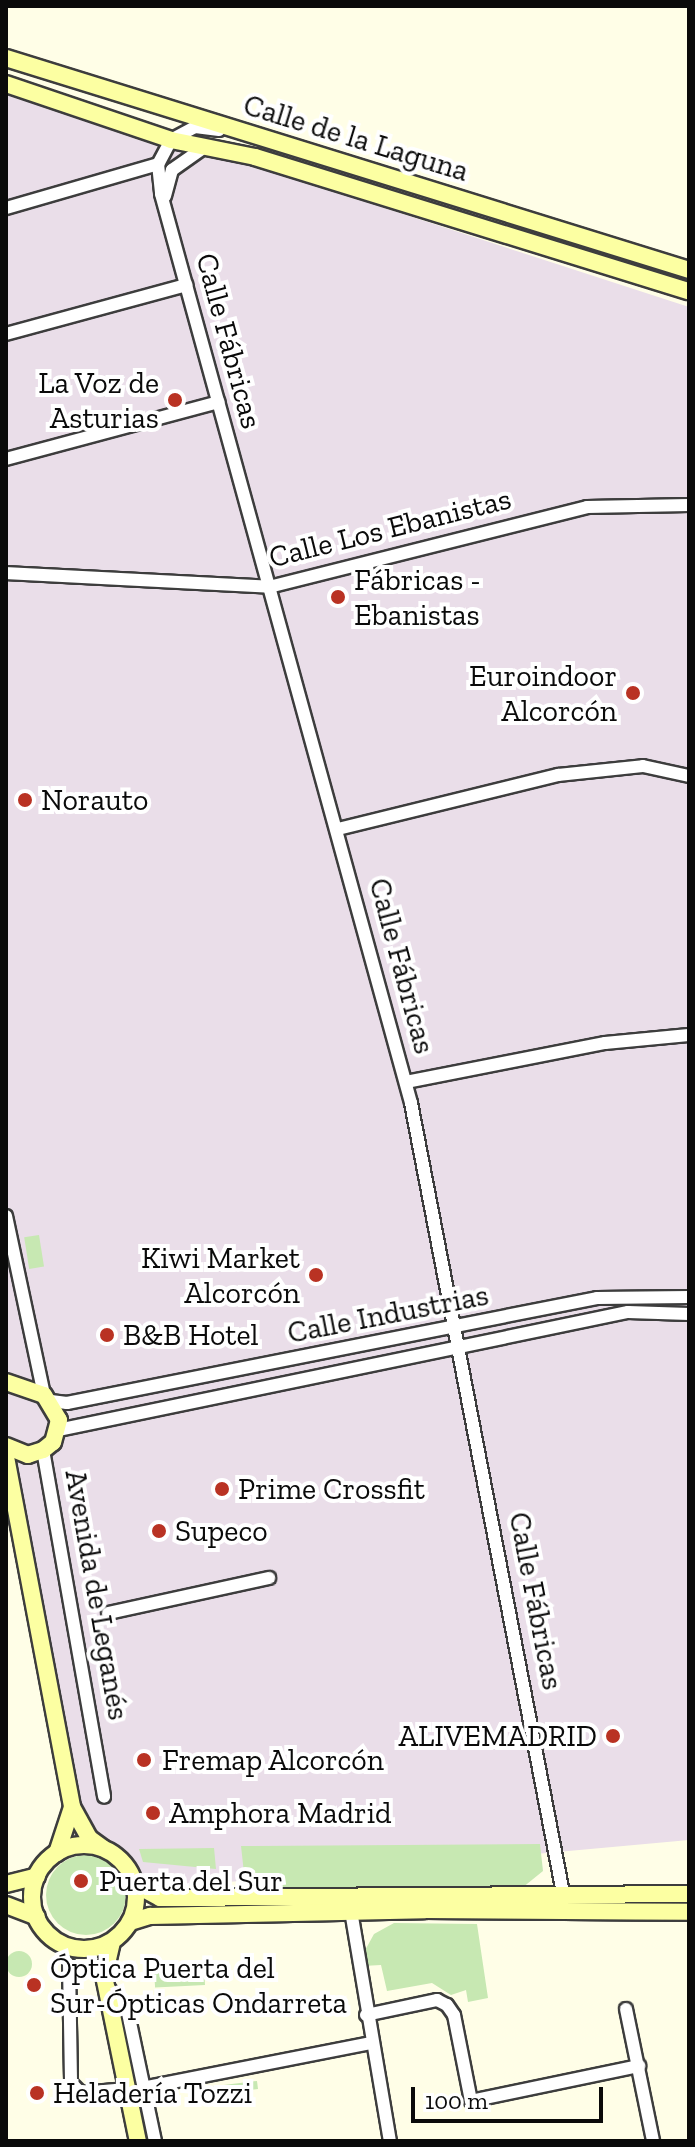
<!DOCTYPE html>
<meta charset="utf-8">
<style>
body{margin:0}
#map{position:relative;width:695px;height:2147px;overflow:hidden;background:#fffee7;font-family:"Zilla Slab",serif}
div>[style]{position:absolute}
.industrial>*{inset:0;background:#eadee9}
.green>*{inset:0;background:#c7e8b2;transform-origin:0 0}
.round{border-radius:50%}
.roads{filter:drop-shadow(2px 0 #3d3d3d) drop-shadow(-2px 0 #3d3d3d) drop-shadow(0 2px #3d3d3d) drop-shadow(0 -2px #3d3d3d)}
.street>*{height:12px;margin:-6px;padding:0 6px;transform-origin:6px;border-radius:6px;background:#fff}
.secondary>*{height:16px;margin:-8px;padding:0 8px;transform-origin:8px;border-radius:8px;background:#fcffa2}
.secondary>.ring{margin:-8px;padding:0;box-sizing:content-box;background:none;border:16px solid #fcffa2;border-radius:50%}
.dots>*{width:22px;height:22px;translate:-50% -50%;box-sizing:border-box;border:4px solid #fff;border-radius:50%}
span{translate:-50% -50%;white-space:nowrap;text-align:center;line-height:1.15;-webkit-text-stroke:8px #fff;paint-order:stroke}
.street-label{font-size:30px;color:#0a0a0a}
.poi-label{font-size:30px;color:#0a0a0a}
.right{translate:-100% -50%;text-align:right}
.left{translate:0 -50%;text-align:left}
.frame{position:absolute;inset:0;border:8px solid #0a0a0a;pointer-events:none}
.scale{position:absolute;left:411px;top:2087px;width:192px;height:36px;box-sizing:border-box;border:4px solid #0a0a0a;border-top:0;padding-left:10px;font-size:24px;line-height:28px;white-space:nowrap;color:#0a0a0a;-webkit-text-stroke:6px #fff;paint-order:stroke}
</style>
<div id="map">
<div class="industrial">
<div style="clip-path:polygon(6px 85px,689px 307px,689px 1840px,85px 1895px,6px 1439px)"></div>
</div>
<div class="green">
<div style="left:39px;top:1235px;width:32px;height:15px;rotate:81deg"></div>
<div style="clip-path:polygon(540px 1844px,543px 1871px,522px 1888px,246px 1891px,241px 1846px)"></div>
<div style="clip-path:polygon(214px 1848px,216px 1869px,143px 1862px,139px 1849px)"></div>
<div class="round" style="left:46px;top:1855px;width:80px;height:80px"></div>
<div style="clip-path:polygon(394px 1923px,477px 1924px,488px 1998px,468px 2002px,466px 1990px,451px 1995px,432px 1983px,387px 1991px,381px 1965px,363px 1966px,363px 1954px,374px 1934px)"></div>
<div class="round" style="left:6px;top:1951px;width:26px;height:26px"></div>
<div style="left:204px;top:1966px;width:19px;height:50px;rotate:87deg"></div>
<div style="left:257px;top:2081px;width:8px;height:54px;rotate:83deg"></div>
</div>
<div class="roads">
<div class="street">
<div style="left:219px;top:130px;width:24px;rotate:-173deg"></div>
<div style="left:195px;top:127px;width:27px;rotate:152deg"></div>
<div style="left:171px;top:140px;width:27px;rotate:118deg"></div>
<div style="left:158px;top:164px;width:30px;rotate:84deg"></div>
<div style="left:161px;top:194px;width:943px;rotate:74.62deg"></div>
<div style="left:411px;top:1103px;width:804px;rotate:79.11deg"></div>
<div style="left:165px;top:196px;width:27px;rotate:-75deg"></div>
<div style="left:172px;top:170px;width:38px;rotate:-35deg"></div>
<div style="left:6px;top:208px;width:158px;rotate:-16.1deg"></div>
<div style="left:6px;top:334px;width:187px;rotate:-15.2deg"></div>
<div style="left:6px;top:459px;width:220px;rotate:-15deg"></div>
<div style="left:6px;top:573px;width:263px;rotate:3deg"></div>
<div style="left:269px;top:587px;width:328px;rotate:-14.1deg"></div>
<div style="left:587px;top:507px;width:102px;rotate:-1.1deg"></div>
<div style="left:338px;top:829px;width:227px;rotate:-13.8deg"></div>
<div style="left:558px;top:775px;width:85px;rotate:-6deg"></div>
<div style="left:643px;top:766px;width:47px;rotate:12.3deg"></div>
<div style="left:406px;top:1082px;width:203px;rotate:-11.1deg"></div>
<div style="left:605px;top:1043px;width:84px;rotate:-5.4deg"></div>
<div style="left:6px;top:1216px;width:183px;rotate:78deg"></div>
<div style="left:51px;top:1401px;width:16px;rotate:7deg"></div>
<div style="left:67px;top:1403px;width:540px;rotate:-11.21deg"></div>
<div style="left:597px;top:1298px;width:92px;rotate:-0.6deg"></div>
<div style="left:58px;top:1430px;width:582px;rotate:-11.7deg"></div>
<div style="left:628px;top:1312px;width:61px;rotate:1.9deg"></div>
<div style="left:43px;top:1450px;width:352px;rotate:80deg"></div>
<div style="left:108px;top:1613px;width:165px;rotate:-12.3deg"></div>
<div style="left:350px;top:1905px;width:239px;rotate:80.4deg"></div>
<div style="left:69px;top:1965px;width:118px;rotate:89deg"></div>
<div style="left:71px;top:2083px;width:14px;rotate:45deg"></div>
<div style="left:81px;top:2093px;width:46px;rotate:-5deg"></div>
<div style="left:107px;top:1986px;width:34px;rotate:52deg"></div>
<div style="left:128px;top:2013px;width:131px;rotate:78.1deg"></div>
<div style="left:626px;top:2009px;width:135px;rotate:78.4deg"></div>
<div style="left:366px;top:2015px;width:73px;rotate:-11.9deg"></div>
<div style="left:437px;top:2000px;width:11px;rotate:27deg"></div>
<div style="left:447px;top:2005px;width:12px;rotate:55deg"></div>
<div style="left:454px;top:2015px;width:88px;rotate:78.8deg"></div>
<div style="left:471px;top:2101px;width:172px;rotate:-11.8deg"></div>
<div style="left:147px;top:2087px;width:228px;rotate:-11.1deg"></div>
</div>
<div class="secondary">
<div style="left:6px;top:58px;width:715px;rotate:17.24deg"></div>
<div style="left:6px;top:84px;width:174px;rotate:18.7deg"></div>
<div style="left:171px;top:140px;width:86px;rotate:11.4deg"></div>
<div style="left:255px;top:157px;width:454px;rotate:17.2deg"></div>
<div style="left:6px;top:1382px;width:40px;rotate:18.9deg"></div>
<div style="left:44px;top:1395px;width:29px;rotate:59deg"></div>
<div style="left:59px;top:1420px;width:23px;rotate:105deg"></div>
<div style="left:53px;top:1442px;width:13px;rotate:141deg"></div>
<div style="left:43px;top:1450px;width:16px;rotate:162deg"></div>
<div style="left:28px;top:1455px;width:24px;rotate:-158deg"></div>
<div style="left:6px;top:1457px;width:356px;rotate:79.3deg"></div>
<div style="left:72px;top:1807px;width:35px;rotate:61deg"></div>
<div style="left:89px;top:1838px;width:17px;rotate:36deg"></div>
<div class="ring" style="left:32px;top:1845px;width:88px;height:88px"></div>
<div style="left:57px;top:1853px;width:48px;rotate:-71.9deg"></div>
<div style="left:6px;top:1884px;width:32px;rotate:-14deg"></div>
<div style="left:134px;top:1884px;width:30px;rotate:28deg"></div>
<div style="left:160px;top:1898px;width:529px;rotate:-0.43deg"></div>
<div style="left:6px;top:1905px;width:33px;rotate:21deg"></div>
<div style="left:130px;top:1922px;width:21px;rotate:-17deg"></div>
<div style="left:150px;top:1916px;width:275px;rotate:-1.2deg"></div>
<div style="left:425px;top:1910px;width:264px;rotate:0.4deg"></div>
<div style="left:112px;top:1942px;width:35px;rotate:103deg"></div>
<div style="left:104px;top:1976px;width:168px;rotate:78.4deg"></div>
</div>
</div>
<div class="dots">
<div style="left:175px;top:400px;background:#b93223"></div>
<div style="left:338px;top:597px;background:#b93223"></div>
<div style="left:633px;top:693px;background:#b93223"></div>
<div style="left:25px;top:800px;background:#b93223"></div>
<div style="left:316px;top:1275px;background:#b93223"></div>
<div style="left:107px;top:1335px;background:#b93223"></div>
<div style="left:222px;top:1489px;background:#b93223"></div>
<div style="left:159px;top:1531px;background:#b93223"></div>
<div style="left:613px;top:1736px;background:#b93223"></div>
<div style="left:144px;top:1760px;background:#b93223"></div>
<div style="left:153px;top:1813px;background:#b93223"></div>
<div style="left:81px;top:1881px;background:#b93223"></div>
<div style="left:34px;top:1985px;background:#b93223"></div>
<div style="left:37px;top:2093px;background:#b93223"></div>
</div>
<div class="street-label">
<span style="left:356px;top:138px;rotate:17deg">Calle de la Laguna</span>
<span style="left:229px;top:341px;rotate:75deg">Calle Fábricas</span>
<span style="left:390px;top:528px;rotate:-14deg">Calle Los Ebanistas</span>
<span style="left:402px;top:966px;rotate:75deg">Calle Fábricas</span>
<span style="left:388px;top:1314px;rotate:-11deg">Calle Industrias</span>
<span style="left:97px;top:1595px;rotate:80deg">Avenida de Leganés</span>
<span style="left:536px;top:1601px;rotate:79deg">Calle Fábricas</span>
</div>
<div class="poi-label">
<span class="right" style="left:159px;top:400px">La Voz de<br>Asturias</span>
<span class="left" style="left:354px;top:597px">Fábricas -<br>Ebanistas</span>
<span class="right" style="left:617px;top:693px">Euroindoor<br>Alcorcón</span>
<span class="left" style="left:41px;top:800px">Norauto</span>
<span class="right" style="left:300px;top:1275px">Kiwi Market<br>Alcorcón</span>
<span class="left" style="left:123px;top:1335px">B&amp;B Hotel</span>
<span class="left" style="left:238px;top:1489px">Prime Crossfit</span>
<span class="left" style="left:175px;top:1531px">Supeco</span>
<span class="right" style="left:597px;top:1736px">ALIVEMADRID</span>
<span class="left" style="left:162px;top:1760px">Fremap Alcorcón</span>
<span class="left" style="left:169px;top:1813px">Amphora Madrid</span>
<span class="left" style="left:99px;top:1881px">Puerta del Sur</span>
<span class="left" style="left:50px;top:1985px">Óptica Puerta del<br>Sur-Ópticas Ondarreta</span>
<span class="left" style="left:53px;top:2093px">Heladería Tozzi</span>
</div>
<div class="frame"></div>
<div class="scale">100 m</div>
</div>
